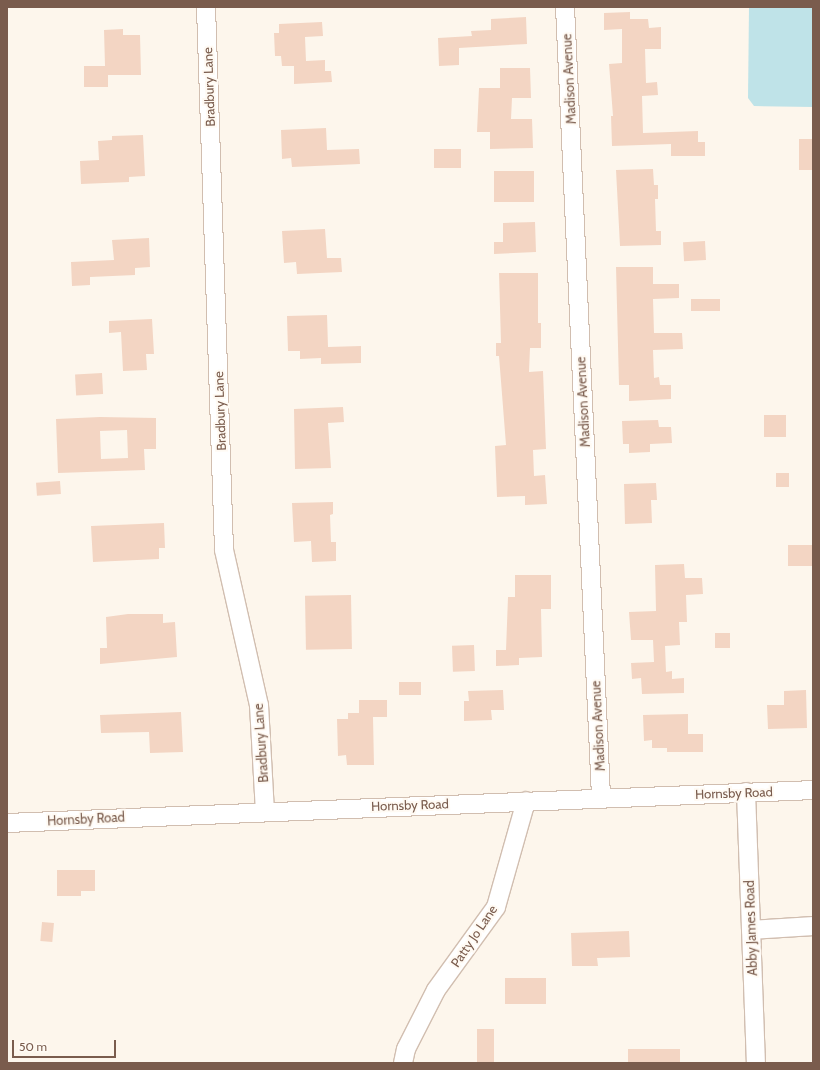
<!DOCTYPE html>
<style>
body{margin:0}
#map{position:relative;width:820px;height:1070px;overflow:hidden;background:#fdf6ec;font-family:Cabin,sans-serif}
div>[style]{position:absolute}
.water>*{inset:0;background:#bfe3e8}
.building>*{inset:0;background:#f3d5c3;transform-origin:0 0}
.roads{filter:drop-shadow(1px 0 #d1beb0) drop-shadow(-1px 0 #d1beb0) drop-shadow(0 1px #d1beb0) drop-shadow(0 -1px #d1beb0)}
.minor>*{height:18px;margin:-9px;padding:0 9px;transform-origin:9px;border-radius:9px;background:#fff}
span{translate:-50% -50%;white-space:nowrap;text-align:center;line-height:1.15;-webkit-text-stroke:4px #fffaf3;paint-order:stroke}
.street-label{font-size:13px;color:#7a5c4d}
.frame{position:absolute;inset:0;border:8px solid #7a5c4d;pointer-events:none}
.scale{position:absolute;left:12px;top:1040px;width:104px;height:18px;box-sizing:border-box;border:2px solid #7a5c4d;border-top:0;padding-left:5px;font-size:12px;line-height:14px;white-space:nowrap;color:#7a5c4d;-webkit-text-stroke:3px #fffaf3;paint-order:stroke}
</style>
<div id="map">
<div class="water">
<div style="clip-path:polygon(749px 7px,813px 7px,813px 107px,754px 106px,748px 98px)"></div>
</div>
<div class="building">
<div style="clip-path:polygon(630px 12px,630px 19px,648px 19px,649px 28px,661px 27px,661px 49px,645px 49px,646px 83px,657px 82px,658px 95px,642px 96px,643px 133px,698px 131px,698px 142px,705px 142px,705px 156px,671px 156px,671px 144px,612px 146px,611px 116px,613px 116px,609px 64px,622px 63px,622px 29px,604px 30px,604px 13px)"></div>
<div style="clip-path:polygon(526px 17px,527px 44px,459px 48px,459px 65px,439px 66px,438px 38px,472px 36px,471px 31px,491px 30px,491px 19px)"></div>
<div style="clip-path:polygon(322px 22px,323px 36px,305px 37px,306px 61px,325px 60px,325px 71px,331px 71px,332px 82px,294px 84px,294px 66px,282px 66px,281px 56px,275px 56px,274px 33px,279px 33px,279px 24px)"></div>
<div style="clip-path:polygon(123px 29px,123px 35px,140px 35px,141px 75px,108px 75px,108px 87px,84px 87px,84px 66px,105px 66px,104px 30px)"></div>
<div style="clip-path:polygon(500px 68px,530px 68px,531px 98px,512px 98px,511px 119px,532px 119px,533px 148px,490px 149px,490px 132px,477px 132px,479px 88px,500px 88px)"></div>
<div style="clip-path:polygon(326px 128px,327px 150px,359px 149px,360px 164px,292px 167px,291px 158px,282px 159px,281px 130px)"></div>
<div style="clip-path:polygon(143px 135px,145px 176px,129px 177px,129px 182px,81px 184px,80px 161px,99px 160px,98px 141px,112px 140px,112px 136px)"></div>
<div style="left:799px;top:139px;width:14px;height:31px"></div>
<div style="left:461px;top:149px;width:19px;height:27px;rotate:90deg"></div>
<div style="clip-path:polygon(653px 169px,654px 185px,658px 185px,658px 199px,655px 199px,656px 231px,661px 231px,661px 245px,620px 246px,616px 170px)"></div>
<div style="left:494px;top:171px;width:40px;height:31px"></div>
<div style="clip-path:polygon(535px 222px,536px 252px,494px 254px,494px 242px,503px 242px,503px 223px)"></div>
<div style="clip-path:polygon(325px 229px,327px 258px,341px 258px,342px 272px,297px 274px,296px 262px,284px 263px,282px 231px)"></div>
<div style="clip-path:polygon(149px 238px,150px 267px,135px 268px,135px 275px,90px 277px,90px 285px,72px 286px,71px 262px,114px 260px,112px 240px)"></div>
<div style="left:705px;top:241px;width:19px;height:22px;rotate:87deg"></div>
<div style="clip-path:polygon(616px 267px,653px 267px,653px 284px,679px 284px,679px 298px,653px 299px,654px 333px,682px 333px,683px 349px,653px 350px,654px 378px,659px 377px,660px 385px,671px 385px,671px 399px,629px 401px,629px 385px,619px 385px)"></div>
<div style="clip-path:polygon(499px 273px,538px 273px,538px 323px,541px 323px,541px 348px,530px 348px,529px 372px,543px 371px,546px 449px,533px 450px,534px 476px,545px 475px,547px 504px,525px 505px,525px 496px,497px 497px,495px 446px,506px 445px,499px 356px,496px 356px,496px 343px,501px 343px)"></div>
<div style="left:720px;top:299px;width:12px;height:29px;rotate:90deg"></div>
<div style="clip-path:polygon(327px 315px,328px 347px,361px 346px,361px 363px,321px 364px,321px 358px,300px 359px,300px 351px,288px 351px,287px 316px)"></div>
<div style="clip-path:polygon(152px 319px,154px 354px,146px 354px,147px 370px,123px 371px,121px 332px,109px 333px,109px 321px)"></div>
<div style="left:102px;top:373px;width:21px;height:27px;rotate:87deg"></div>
<div style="clip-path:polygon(343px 407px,344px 422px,328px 423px,331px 468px,295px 469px,294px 409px)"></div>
<div style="left:786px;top:415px;width:22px;height:22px;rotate:90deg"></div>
<div style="clip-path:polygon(evenodd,100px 417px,156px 418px,156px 449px,144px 449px,145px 470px,58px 473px,56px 419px,100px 417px,127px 430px,128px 458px,101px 459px,100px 431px,127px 430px)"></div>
<div style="clip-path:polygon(658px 420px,659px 427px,671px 427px,672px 443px,650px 444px,650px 452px,629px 453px,629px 444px,623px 444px,622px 421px)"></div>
<div style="left:776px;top:473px;width:13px;height:14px"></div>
<div style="left:60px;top:481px;width:13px;height:24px;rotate:86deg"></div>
<div style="clip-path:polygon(656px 483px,657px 500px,651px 500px,652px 523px,625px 524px,624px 484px)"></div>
<div style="clip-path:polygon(333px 502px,333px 514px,330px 515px,331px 542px,336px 542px,336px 561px,312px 562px,311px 541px,294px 542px,292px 503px)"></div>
<div style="clip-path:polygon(164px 523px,165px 548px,159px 548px,159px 559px,93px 562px,91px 526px)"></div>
<div style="left:813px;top:545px;width:21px;height:25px;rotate:90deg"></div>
<div style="clip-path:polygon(684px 564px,685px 578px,702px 578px,703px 594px,686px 595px,687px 622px,679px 622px,680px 645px,665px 646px,666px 672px,672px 671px,672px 679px,684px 678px,684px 693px,642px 694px,641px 678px,632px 679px,631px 663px,654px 662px,653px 640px,631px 640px,629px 612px,656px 611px,655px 565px)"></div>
<div style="clip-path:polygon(515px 575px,551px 575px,551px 609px,541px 609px,542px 657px,519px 658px,519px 665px,496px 666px,496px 650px,506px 650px,508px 597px,515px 597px)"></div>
<div style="left:351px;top:595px;width:54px;height:46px;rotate:89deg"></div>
<div style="clip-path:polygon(128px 614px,163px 614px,163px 623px,175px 622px,177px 657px,100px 664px,100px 648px,107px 648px,106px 617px)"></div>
<div style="left:730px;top:633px;width:15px;height:15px;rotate:90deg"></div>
<div style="left:474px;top:645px;width:26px;height:22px;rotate:88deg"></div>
<div style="left:399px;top:682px;width:22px;height:13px"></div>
<div style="clip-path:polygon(503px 690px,504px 710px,491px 710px,492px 720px,464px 721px,464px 701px,469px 701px,468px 691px)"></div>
<div style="clip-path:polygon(806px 690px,807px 728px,768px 729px,767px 705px,784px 705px,784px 691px)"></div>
<div style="clip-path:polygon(359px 700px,387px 700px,387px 717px,373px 717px,374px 765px,347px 765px,346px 755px,338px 756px,337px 719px,348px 719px,348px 713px,359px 713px)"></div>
<div style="clip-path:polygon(181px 712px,183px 752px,150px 753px,149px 732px,101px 733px,100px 715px)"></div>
<div style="clip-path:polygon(688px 714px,688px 734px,703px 734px,703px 752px,667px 752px,667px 748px,652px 748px,652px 740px,644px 741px,643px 715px)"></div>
<div style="clip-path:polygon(57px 870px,95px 870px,95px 891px,81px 891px,81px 896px,57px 896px)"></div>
<div style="left:42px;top:922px;width:12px;height:19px;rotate:5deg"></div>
<div style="clip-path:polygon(629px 931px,630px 957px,597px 958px,598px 966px,572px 966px,571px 933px)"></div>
<div style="left:505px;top:978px;width:41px;height:26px"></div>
<div style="left:477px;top:1029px;width:17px;height:34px"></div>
<div style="left:680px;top:1049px;width:14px;height:52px;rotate:90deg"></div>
</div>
<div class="roads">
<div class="minor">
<div style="left:206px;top:7px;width:543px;rotate:88.1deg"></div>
<div style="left:224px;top:550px;width:159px;rotate:77.3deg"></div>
<div style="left:259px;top:705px;width:106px;rotate:86.8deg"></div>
<div style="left:565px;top:7px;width:792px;rotate:87.39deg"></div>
<div style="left:746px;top:792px;width:271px;rotate:87.9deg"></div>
<div style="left:7px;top:823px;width:807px;rotate:-2.34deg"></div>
<div style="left:751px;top:930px;width:62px;rotate:-3.7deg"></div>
<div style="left:403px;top:1063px;width:14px;rotate:-78deg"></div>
<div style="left:406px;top:1049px;width:66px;rotate:-63deg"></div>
<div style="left:436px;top:990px;width:102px;rotate:-54.1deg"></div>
<div style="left:496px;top:907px;width:110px;rotate:-74.2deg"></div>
</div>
</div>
<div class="street-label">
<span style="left:569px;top:79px;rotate:-93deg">Madison Avenue</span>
<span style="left:209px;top:87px;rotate:-92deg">Bradbury Lane</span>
<span style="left:583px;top:402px;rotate:-93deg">Madison Avenue</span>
<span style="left:220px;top:411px;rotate:-92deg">Bradbury Lane</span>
<span style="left:598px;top:726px;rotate:-93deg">Madison Avenue</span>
<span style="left:261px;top:743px;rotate:-94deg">Bradbury Lane</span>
<span style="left:734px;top:793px;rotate:-2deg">Hornsby Road</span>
<span style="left:410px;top:805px;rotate:-2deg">Hornsby Road</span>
<span style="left:86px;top:819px;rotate:-3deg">Hornsby Road</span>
<span style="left:751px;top:928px;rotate:-92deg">Abby James Road</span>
<span style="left:474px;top:936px;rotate:-56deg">Patty Jo Lane</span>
</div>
<div class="frame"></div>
<div class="scale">50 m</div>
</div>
